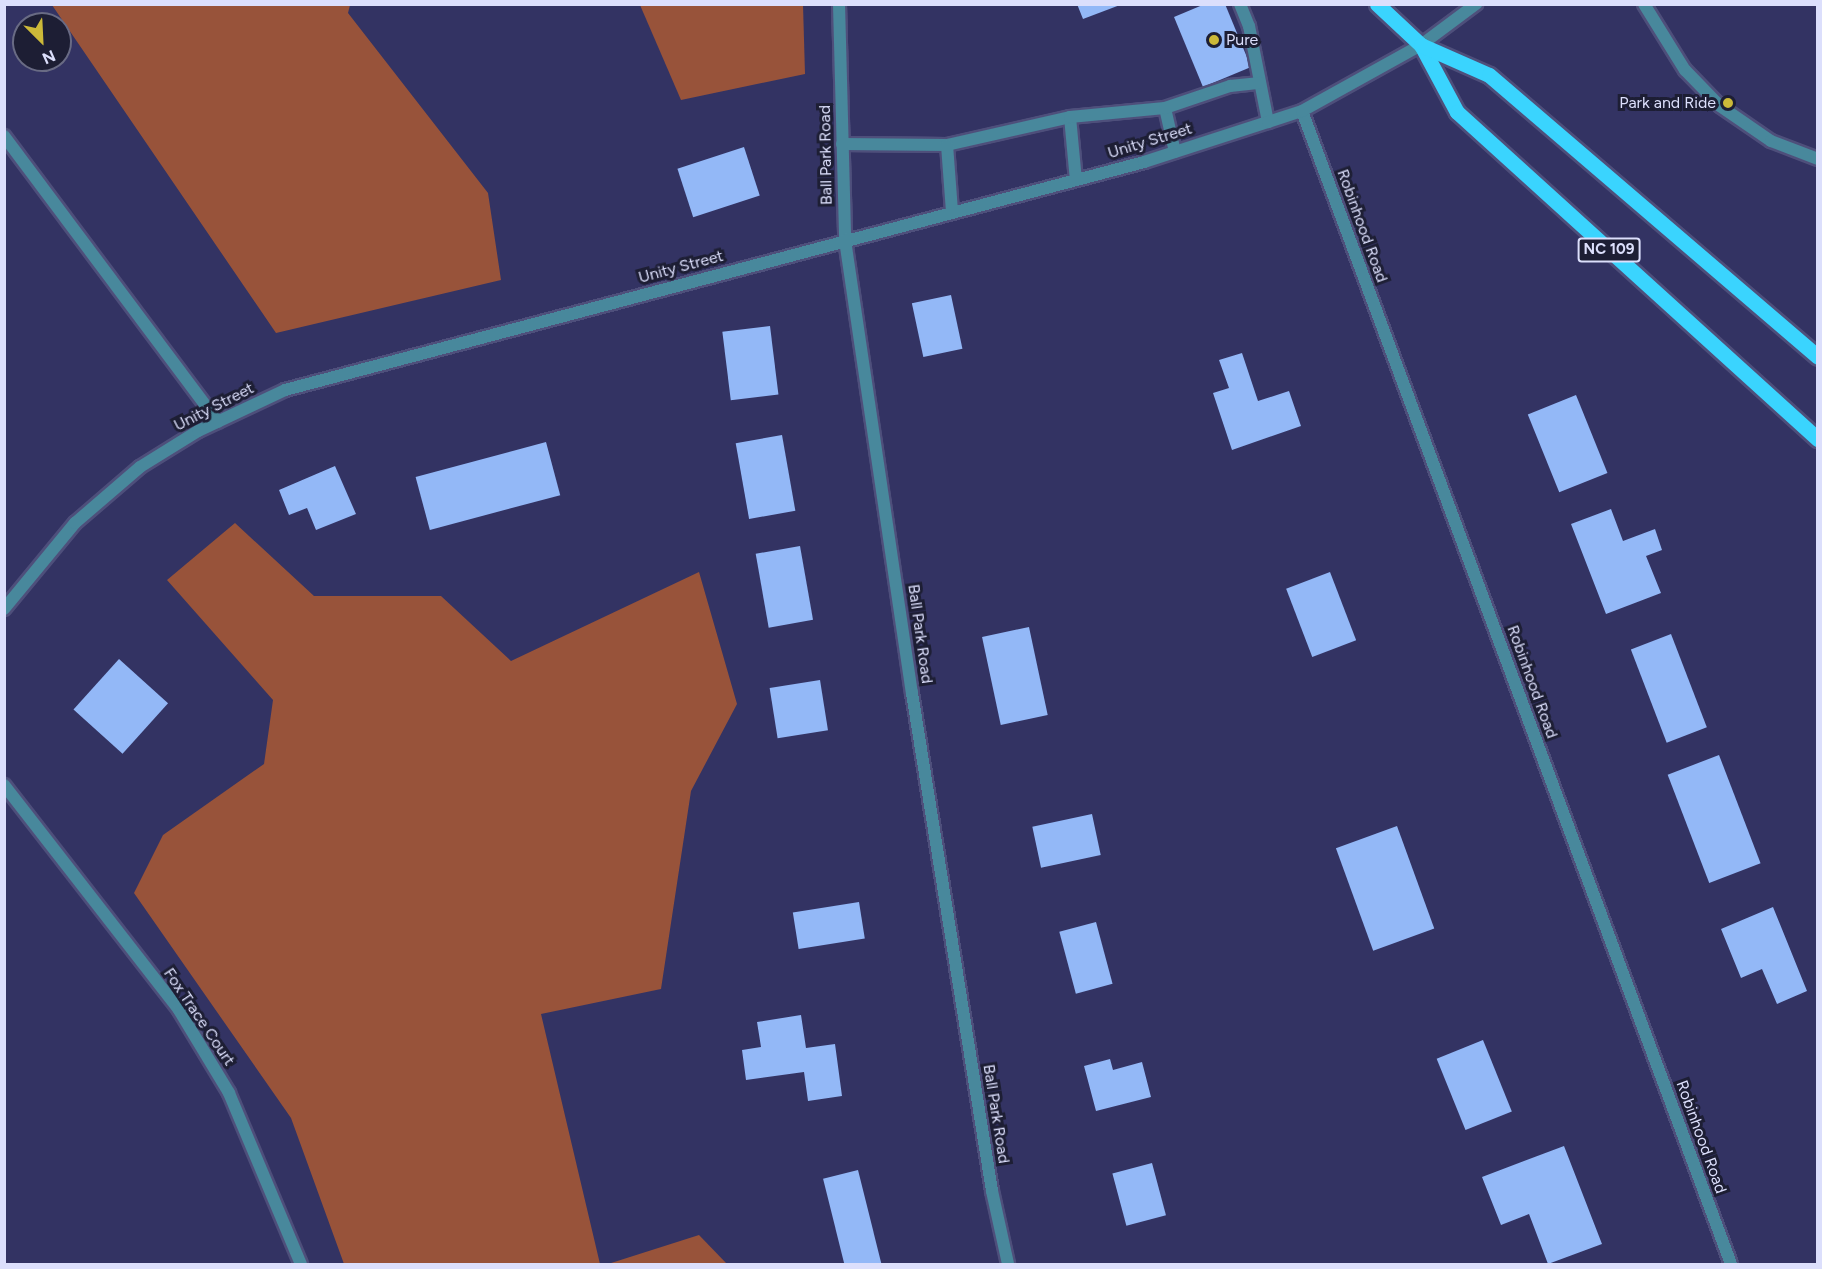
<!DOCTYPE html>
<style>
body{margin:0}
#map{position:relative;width:1822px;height:1269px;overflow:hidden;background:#333363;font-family:Figtree,sans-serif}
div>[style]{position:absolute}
.forest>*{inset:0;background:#98533a}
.building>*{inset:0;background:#93b8f7;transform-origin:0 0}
.roads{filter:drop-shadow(2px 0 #4e4f7b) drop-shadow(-2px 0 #4e4f7b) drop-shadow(0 2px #4e4f7b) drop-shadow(0 -2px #4e4f7b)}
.service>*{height:12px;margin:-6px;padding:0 6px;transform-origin:6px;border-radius:6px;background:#48889c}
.minor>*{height:12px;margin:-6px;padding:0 6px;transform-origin:6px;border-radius:6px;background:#48889c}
.tertiary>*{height:12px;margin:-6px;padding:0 6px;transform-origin:6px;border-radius:6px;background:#48889c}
.primary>*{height:15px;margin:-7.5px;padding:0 7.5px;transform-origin:7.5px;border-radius:7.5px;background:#3ad4fe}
.dots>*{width:16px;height:16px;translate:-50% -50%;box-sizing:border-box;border:3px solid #1d1e34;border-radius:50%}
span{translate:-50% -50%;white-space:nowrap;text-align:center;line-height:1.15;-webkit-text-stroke:6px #1d1e34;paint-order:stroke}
.shield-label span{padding:2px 4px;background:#1d1e34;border:2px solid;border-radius:4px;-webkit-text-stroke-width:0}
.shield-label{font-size:15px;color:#dcdffc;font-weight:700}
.poi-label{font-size:16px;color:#dcdffc}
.left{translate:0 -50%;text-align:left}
.right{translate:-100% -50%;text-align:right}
.street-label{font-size:16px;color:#dcdffc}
.frame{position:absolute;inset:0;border:6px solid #dcdffc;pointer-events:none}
.north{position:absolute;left:12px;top:12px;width:60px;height:60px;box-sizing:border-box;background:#1d1e34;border:2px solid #696b84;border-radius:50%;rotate:156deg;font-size:16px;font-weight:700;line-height:24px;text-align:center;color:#dcdffc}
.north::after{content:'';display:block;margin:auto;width:21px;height:27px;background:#ccb939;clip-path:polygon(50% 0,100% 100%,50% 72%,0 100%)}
</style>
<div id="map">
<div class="forest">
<div style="clip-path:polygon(52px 5px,350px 5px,348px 13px,488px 193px,501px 280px,276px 333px)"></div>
<div style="clip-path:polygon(640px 5px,803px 5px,805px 74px,681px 100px)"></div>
<div style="clip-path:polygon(235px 523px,314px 596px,441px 596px,511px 661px,699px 572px,737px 704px,691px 791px,661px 989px,541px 1014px,600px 1264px,344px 1264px,291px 1118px,134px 893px,163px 835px,264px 764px,273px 700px,167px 580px)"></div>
<div style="clip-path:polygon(699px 1235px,727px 1264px,608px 1264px)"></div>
</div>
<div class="building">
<div style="clip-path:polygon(1077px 4px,1120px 4px,1120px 5px,1083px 19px)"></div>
<div style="clip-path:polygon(1205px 4px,1225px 4px,1251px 67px,1203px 87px,1174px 17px)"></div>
<div style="left:744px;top:147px;width:51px;height:70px;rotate:72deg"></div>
<div style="left:951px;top:295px;width:55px;height:40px;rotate:78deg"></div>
<div style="left:770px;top:326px;width:69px;height:48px;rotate:83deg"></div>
<div style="clip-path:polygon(1242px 353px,1258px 401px,1289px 391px,1301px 426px,1232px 450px,1213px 393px,1229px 388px,1219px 360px)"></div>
<div style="left:1576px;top:395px;width:84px;height:52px;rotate:68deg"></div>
<div style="left:782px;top:435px;width:77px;height:47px;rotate:80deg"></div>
<div style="left:546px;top:442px;width:55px;height:135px;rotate:75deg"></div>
<div style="clip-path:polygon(335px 466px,356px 514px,316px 530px,307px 508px,289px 515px,279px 490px)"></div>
<div style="clip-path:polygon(1611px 509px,1623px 541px,1655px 529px,1662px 550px,1646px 556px,1661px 593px,1606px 614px,1571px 524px)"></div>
<div style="left:800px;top:546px;width:75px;height:45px;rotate:80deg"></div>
<div style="left:1330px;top:572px;width:73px;height:47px;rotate:69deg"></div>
<div style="left:1029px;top:627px;width:90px;height:48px;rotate:78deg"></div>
<div style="left:1671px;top:634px;width:100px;height:43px;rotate:69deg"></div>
<div style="left:119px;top:659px;width:66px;height:68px;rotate:42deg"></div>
<div style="left:820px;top:680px;width:51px;height:51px;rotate:81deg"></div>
<div style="left:1719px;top:755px;width:116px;height:55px;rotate:69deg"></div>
<div style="left:1092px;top:814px;width:42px;height:61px;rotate:78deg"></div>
<div style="left:1397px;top:826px;width:109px;height:65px;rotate:70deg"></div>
<div style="left:859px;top:902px;width:37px;height:67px;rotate:81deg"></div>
<div style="clip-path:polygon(1773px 907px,1807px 991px,1777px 1004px,1762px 969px,1741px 978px,1721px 929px)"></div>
<div style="left:1096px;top:922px;width:64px;height:38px;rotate:75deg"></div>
<div style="clip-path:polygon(801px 1015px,806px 1048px,835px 1044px,842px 1096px,808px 1101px,804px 1072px,746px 1080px,742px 1050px,761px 1047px,757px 1022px)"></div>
<div style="left:1483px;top:1040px;width:77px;height:50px;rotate:68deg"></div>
<div style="clip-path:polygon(1110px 1059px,1113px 1070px,1142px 1062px,1151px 1097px,1096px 1111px,1084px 1066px)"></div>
<div style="clip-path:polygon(1564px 1146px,1602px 1244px,1548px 1264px,1529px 1214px,1501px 1225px,1482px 1177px)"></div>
<div style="left:1152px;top:1163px;width:54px;height:41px;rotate:75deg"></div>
<div style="left:858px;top:1170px;width:97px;height:36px;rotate:76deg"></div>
</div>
<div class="roads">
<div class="service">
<div style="left:1240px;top:4px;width:24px;rotate:68deg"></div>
<div style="left:1249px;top:26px;width:98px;rotate:78.8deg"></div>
<div style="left:1644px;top:4px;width:78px;rotate:58.2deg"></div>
<div style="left:1685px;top:70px;width:50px;rotate:45.8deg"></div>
<div style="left:1720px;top:106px;width:62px;rotate:34.5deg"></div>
<div style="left:1771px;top:141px;width:50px;rotate:21deg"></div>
<div style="left:1165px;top:108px;width:45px;rotate:77.2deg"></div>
<div style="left:1070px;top:117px;width:63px;rotate:84.6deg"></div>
<div style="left:4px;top:136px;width:357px;rotate:53.2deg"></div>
<div style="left:842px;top:144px;width:105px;rotate:0.5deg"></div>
<div style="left:947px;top:145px;width:126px;rotate:-12.8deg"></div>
<div style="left:1070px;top:117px;width:95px;rotate:-5.4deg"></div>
<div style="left:1165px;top:108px;width:69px;rotate:-18.7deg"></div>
<div style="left:1230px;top:86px;width:30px;rotate:-6deg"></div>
<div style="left:947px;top:145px;width:67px;rotate:85.7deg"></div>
</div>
<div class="minor">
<div style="left:839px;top:4px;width:236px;rotate:88.5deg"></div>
<div style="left:845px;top:240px;width:458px;rotate:81.6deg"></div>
<div style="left:912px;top:693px;width:504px;rotate:80.87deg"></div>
<div style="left:992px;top:1191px;width:75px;rotate:77.6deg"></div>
<div style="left:1302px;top:111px;width:1230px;rotate:69.59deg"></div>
<div style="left:4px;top:785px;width:285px;rotate:52.1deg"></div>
<div style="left:179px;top:1010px;width:97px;rotate:58.9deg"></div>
<div style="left:229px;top:1093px;width:186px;rotate:67.2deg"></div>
</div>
<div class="tertiary">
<div style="left:4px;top:609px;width:112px;rotate:-50.5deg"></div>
<div style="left:75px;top:523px;width:86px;rotate:-40.7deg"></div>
<div style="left:140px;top:467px;width:68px;rotate:-31.8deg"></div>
<div style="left:198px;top:431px;width:96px;rotate:-25.2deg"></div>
<div style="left:285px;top:390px;width:889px;rotate:-14.86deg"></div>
<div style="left:1144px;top:162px;width:130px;rotate:-17.9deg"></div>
<div style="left:1268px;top:122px;width:36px;rotate:-18deg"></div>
<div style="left:1302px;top:111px;width:136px;rotate:-29deg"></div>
<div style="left:1421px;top:45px;width:69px;rotate:-36.7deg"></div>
</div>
<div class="primary">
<div style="left:1377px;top:4px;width:60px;rotate:43deg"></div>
<div style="left:1421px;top:45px;width:76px;rotate:61.8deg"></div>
<div style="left:1457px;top:112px;width:487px;rotate:42.2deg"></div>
<div style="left:1421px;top:45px;width:74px;rotate:23.8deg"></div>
<div style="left:1489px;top:75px;width:433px;rotate:40.6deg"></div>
</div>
</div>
<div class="dots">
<div style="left:1214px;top:40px;background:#ccb939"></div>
<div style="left:1728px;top:103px;background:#ccb939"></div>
</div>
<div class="shield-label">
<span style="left:1609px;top:250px">NC 109</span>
</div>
<div class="poi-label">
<span class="left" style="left:1226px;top:40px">Pure</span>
<span class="right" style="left:1716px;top:103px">Park and Ride</span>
</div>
<div class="street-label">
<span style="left:1150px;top:141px;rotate:-17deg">Unity Street</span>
<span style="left:826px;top:155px;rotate:-91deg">Ball Park Road</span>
<span style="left:1362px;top:226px;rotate:70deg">Robinhood Road</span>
<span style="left:681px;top:267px;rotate:-15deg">Unity Street</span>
<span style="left:214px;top:407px;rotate:-27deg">Unity Street</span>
<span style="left:920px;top:634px;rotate:82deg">Ball Park Road</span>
<span style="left:1532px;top:682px;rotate:70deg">Robinhood Road</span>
<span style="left:199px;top:1017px;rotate:56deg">Fox Trace Court</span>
<span style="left:996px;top:1114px;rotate:81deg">Ball Park Road</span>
<span style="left:1701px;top:1137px;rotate:70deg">Robinhood Road</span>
</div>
<div class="frame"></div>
<div class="north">N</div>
</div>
